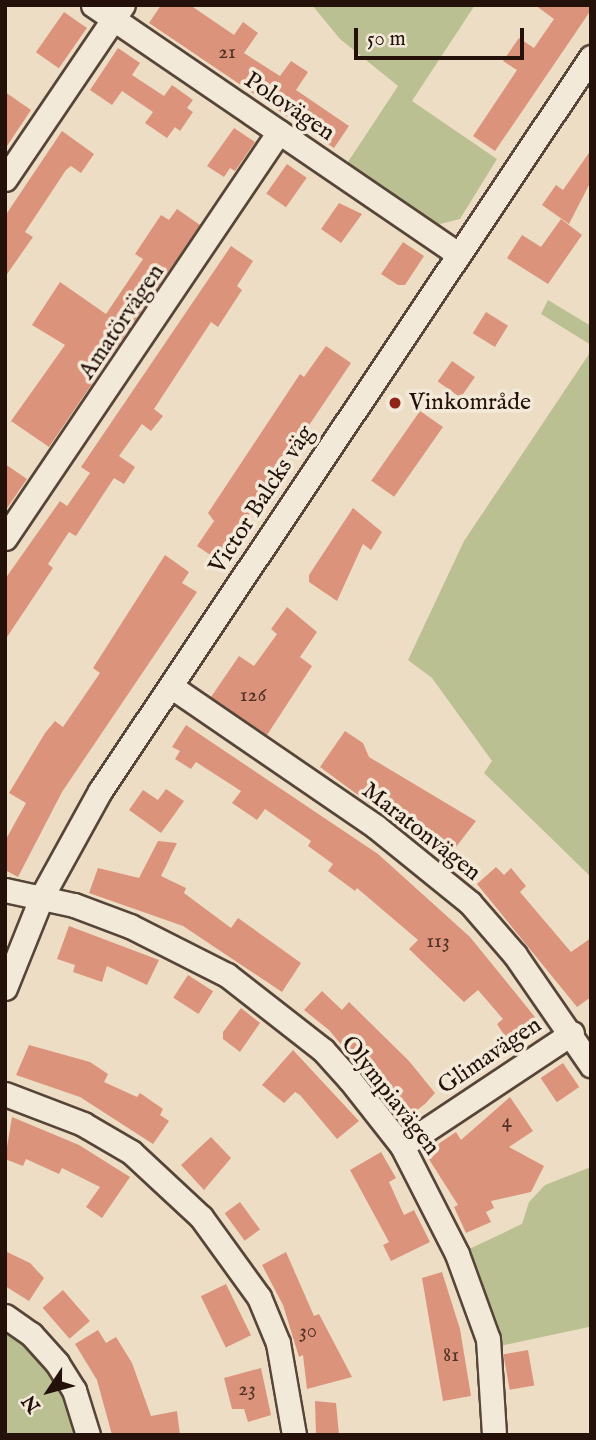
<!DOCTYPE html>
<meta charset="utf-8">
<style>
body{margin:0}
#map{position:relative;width:596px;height:1440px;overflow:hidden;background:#edddc4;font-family:"IM FELL English",serif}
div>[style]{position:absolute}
.green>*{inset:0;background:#bbc092}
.building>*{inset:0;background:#db947b;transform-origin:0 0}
.roads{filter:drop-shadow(2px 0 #564538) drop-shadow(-2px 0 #564538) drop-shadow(0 2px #564538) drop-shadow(0 -2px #564538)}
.street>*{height:23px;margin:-11.5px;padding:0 11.5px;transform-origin:11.5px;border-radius:11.5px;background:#f3e9d9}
.dots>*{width:19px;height:19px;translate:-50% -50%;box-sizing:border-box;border:4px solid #f3e9d9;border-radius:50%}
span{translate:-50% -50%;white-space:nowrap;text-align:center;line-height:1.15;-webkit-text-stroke:7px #f3e9d9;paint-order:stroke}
.number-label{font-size:21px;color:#523226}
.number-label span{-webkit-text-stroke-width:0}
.street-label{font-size:24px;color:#24120a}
.poi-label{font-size:24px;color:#24120a}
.left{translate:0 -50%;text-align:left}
.frame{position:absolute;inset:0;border:7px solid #24120a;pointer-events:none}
.north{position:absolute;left:14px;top:1356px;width:70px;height:70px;-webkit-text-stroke:5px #f3e9d9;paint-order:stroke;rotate:234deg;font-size:19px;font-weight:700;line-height:28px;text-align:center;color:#24120a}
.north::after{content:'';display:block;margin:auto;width:24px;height:32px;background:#24120a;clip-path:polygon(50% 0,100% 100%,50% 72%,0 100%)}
.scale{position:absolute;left:354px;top:28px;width:170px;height:32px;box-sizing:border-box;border:4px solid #24120a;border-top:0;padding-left:9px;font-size:21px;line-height:24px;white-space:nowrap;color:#24120a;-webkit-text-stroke:5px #f3e9d9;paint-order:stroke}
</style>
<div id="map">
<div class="green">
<div style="clip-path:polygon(312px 5px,475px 5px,412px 101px,497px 159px,460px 219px,436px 225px,346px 165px,398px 86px,340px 39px)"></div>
<div style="clip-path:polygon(548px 300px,591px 326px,591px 345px,541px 314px)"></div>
<div style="clip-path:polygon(591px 351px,591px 877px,484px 773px,492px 761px,432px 678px,408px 660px,464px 541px)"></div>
<div style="clip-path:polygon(591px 1167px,591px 1345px,589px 1327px,495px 1347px,467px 1250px,522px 1224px,529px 1202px,545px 1185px)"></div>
<div style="clip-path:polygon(5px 1328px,39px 1355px,63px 1391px,78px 1435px,5px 1434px)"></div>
</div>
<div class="building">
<div style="clip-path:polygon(161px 5px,190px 5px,234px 35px,243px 22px,258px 33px,244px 53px,280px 76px,291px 61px,308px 72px,296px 90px,349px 126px,334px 148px,149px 23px)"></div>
<div style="clip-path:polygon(535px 5px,591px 5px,591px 10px,495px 151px,473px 136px,517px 70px,503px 61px,519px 38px,534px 48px,554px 19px)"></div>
<div style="left:64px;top:12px;width:28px;height:49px;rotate:35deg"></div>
<div style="clip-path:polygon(118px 48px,140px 63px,132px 75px,164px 96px,172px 85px,193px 100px,187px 108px,193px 112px,180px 131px,175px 127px,167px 138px,145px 123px,153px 112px,122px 91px,112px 105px,90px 90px)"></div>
<div style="clip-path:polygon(5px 92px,31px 110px,5px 149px)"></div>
<div style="clip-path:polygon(234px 128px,255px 142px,235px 171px,230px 168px,224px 177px,207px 166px)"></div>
<div style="clip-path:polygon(62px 131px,94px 154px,81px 173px,71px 166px,66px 170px,25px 232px,33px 237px,5px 277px,5px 216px)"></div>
<div style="clip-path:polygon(591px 150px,591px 181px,569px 224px,542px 205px,556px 185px,563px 190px)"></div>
<div style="left:287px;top:164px;width:24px;height:36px;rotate:35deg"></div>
<div style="clip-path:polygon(339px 203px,362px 214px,341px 243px,321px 229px)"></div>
<div style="clip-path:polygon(177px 209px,200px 225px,49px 447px,11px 421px,65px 345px,32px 325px,60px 282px,106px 314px,143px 259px,135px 254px,161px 215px,169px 220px)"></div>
<div style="clip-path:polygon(561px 219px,582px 235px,548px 284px,507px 258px,522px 235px,541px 247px)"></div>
<div style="clip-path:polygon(403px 242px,424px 256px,405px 285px,398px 285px,381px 274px)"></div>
<div style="clip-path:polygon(231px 246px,253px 261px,237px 286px,242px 290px,218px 327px,211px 322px,154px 409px,163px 416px,151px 431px,142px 424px,119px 456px,135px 467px,124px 484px,114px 478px,76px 536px,69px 532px,48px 564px,53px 568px,5px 640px,5px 579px,60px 501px,67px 506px,90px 473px,81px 467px)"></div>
<div style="left:486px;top:312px;width:26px;height:25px;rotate:32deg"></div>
<div style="clip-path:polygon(326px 346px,351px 363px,218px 560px,197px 546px,214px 521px,208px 513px,300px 374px,304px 377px)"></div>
<div style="left:452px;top:361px;width:28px;height:25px;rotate:35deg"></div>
<div style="left:420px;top:411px;width:28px;height:85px;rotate:35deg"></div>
<div style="clip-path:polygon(5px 464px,27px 479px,5px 511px)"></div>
<div style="clip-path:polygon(353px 508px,382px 532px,371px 550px,363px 544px,337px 601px,309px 582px,309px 575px)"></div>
<div style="clip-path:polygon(165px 555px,189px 572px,182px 583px,197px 592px,62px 792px,18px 877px,5px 870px,5px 841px,26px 803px,9px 793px,45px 733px,55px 721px,63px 727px,100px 673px,93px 668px)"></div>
<div style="clip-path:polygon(287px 607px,317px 632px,300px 657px,312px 666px,267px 735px,211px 697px,239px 656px,254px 666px,277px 634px,271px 629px)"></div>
<div style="clip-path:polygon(186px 725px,378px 854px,470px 937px,543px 1027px,521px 1043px,515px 1034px,507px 1039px,497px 1024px,503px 1019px,478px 990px,464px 1002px,409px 949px,418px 940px,357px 888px,355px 891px,328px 871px,333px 864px,308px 846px,311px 841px,265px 809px,257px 820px,232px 803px,241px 791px,196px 762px,191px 769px,175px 759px,180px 751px,172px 747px)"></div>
<div style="clip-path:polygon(345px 731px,363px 743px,369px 757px,476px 821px,446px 860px,320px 767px)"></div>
<div style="clip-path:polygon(166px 789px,184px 801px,161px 833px,129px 810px,143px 790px,158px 800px)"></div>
<div style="clip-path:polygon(158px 841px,177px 843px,161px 876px,186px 888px,184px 893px,231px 928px,238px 918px,301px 963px,282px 992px,183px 926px,89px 893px,98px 868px,139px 878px)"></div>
<div style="clip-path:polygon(496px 867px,504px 875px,511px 868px,526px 886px,520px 892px,571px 952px,591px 938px,591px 997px,577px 1007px,477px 884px)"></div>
<div style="clip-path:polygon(69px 926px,159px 960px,147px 985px,107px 966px,102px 982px,73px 972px,75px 965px,57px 959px)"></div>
<div style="left:188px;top:975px;width:30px;height:27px;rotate:33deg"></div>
<div style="clip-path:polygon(322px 991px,342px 1010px,349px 1002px,409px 1061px,435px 1093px,425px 1104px,404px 1120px,329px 1030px,304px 1010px)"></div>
<div style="clip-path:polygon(241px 1008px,260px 1023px,240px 1052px,223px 1039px,223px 1032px)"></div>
<div style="clip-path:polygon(29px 1045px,90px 1062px,108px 1074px,104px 1082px,137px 1097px,140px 1093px,163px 1109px,160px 1115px,169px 1121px,153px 1144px,80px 1097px,16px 1075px)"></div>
<div style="clip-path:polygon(293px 1050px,359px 1121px,337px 1139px,300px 1095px,295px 1092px,284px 1103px,262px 1085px)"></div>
<div style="left:563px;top:1063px;width:29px;height:27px;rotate:56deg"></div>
<div style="clip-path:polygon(510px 1097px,533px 1131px,509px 1147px,544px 1166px,531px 1192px,491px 1201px,494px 1208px,486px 1212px,491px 1222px,466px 1233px,454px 1207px,458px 1205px,425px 1153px,456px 1132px,461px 1140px)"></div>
<div style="clip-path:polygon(12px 1117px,79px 1145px,130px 1177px,102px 1218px,86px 1207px,100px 1187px,62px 1168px,59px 1174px,26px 1159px,23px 1166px,5px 1159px)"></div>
<div style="clip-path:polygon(211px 1137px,231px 1158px,204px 1190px,181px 1165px)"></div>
<div style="clip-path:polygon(381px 1152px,396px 1178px,389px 1182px,404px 1215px,414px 1210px,430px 1242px,391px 1261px,383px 1245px,389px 1242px,350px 1170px)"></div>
<div style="left:240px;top:1202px;width:34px;height:19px;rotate:54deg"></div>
<div style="clip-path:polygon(5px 1251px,30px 1263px,44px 1278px,29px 1301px,5px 1286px)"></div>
<div style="clip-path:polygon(286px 1252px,314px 1316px,319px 1314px,352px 1377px,307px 1389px,303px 1355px,299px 1357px,283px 1305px,262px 1265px)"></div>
<div style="clip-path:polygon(442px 1272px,460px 1329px,471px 1396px,443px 1401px,422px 1278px)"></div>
<div style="left:226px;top:1284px;width:57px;height:28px;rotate:64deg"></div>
<div style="left:63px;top:1290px;width:41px;height:27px;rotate:49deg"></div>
<div style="clip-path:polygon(98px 1330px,106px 1343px,116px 1337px,132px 1363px,151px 1416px,177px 1411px,180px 1435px,112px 1435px,97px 1380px,75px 1344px)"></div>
<div style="left:528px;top:1350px;width:36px;height:25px;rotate:80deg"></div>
<div style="clip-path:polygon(261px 1368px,271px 1415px,248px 1422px,244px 1409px,232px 1409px,224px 1378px)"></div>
<div style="clip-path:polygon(315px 1401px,336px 1403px,339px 1435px,316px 1435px)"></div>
</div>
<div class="roads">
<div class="street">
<div style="left:93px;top:5px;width:440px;rotate:34.3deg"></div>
<div style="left:5px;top:179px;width:210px;rotate:-55.9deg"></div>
<div style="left:5px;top:538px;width:490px;rotate:-56deg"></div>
<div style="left:172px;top:687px;width:246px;rotate:34.4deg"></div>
<div style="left:375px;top:826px;width:122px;rotate:39deg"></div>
<div style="left:470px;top:903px;width:69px;rotate:49.1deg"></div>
<div style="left:515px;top:955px;width:134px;rotate:55.4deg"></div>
<div style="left:5px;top:890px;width:71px;rotate:12.3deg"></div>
<div style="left:74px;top:905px;width:60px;rotate:20.6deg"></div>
<div style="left:130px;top:926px;width:109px;rotate:26.8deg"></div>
<div style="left:227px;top:975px;width:122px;rotate:38deg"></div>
<div style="left:323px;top:1050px;width:40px;rotate:48deg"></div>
<div style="left:350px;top:1080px;width:84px;rotate:51.8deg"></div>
<div style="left:402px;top:1146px;width:121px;rotate:63deg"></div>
<div style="left:457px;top:1254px;width:90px;rotate:70deg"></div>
<div style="left:488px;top:1339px;width:96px;rotate:86.4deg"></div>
<div style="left:5px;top:988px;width:99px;rotate:-68.1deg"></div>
<div style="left:42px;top:896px;width:120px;rotate:-61.1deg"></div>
<div style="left:100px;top:791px;width:883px;rotate:-56.22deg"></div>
<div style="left:5px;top:1094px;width:84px;rotate:21deg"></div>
<div style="left:83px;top:1124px;width:56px;rotate:30.3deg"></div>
<div style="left:131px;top:1152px;width:96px;rotate:42.9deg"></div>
<div style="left:201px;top:1217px;width:99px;rotate:54.1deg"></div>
<div style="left:259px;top:1297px;width:50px;rotate:67.6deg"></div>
<div style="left:278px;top:1343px;width:93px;rotate:80.1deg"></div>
<div style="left:402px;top:1146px;width:204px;rotate:-33.6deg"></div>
<div style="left:5px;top:1316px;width:32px;rotate:35deg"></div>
<div style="left:31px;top:1334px;width:39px;rotate:48deg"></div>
<div style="left:57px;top:1363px;width:32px;rotate:58deg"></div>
<div style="left:74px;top:1390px;width:47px;rotate:72.7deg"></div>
</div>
</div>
<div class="dots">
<div style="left:395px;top:403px;background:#8f2418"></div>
</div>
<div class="number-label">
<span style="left:227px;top:53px">21</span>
<span style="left:253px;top:696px">126</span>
<span style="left:438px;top:942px">113</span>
<span style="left:507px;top:1122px">4</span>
<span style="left:308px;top:1332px">30</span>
<span style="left:451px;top:1356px">81</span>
<span style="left:247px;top:1390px">23</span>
</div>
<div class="street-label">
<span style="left:289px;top:107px;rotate:34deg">Polovägen</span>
<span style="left:122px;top:322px;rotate:-56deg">Amatörvägen</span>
<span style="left:262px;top:500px;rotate:-57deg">Victor Balcks väg</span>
<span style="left:421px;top:832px;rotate:38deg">Maratonvägen</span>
<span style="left:490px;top:1056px;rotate:-34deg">Glimavägen</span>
<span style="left:390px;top:1096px;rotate:52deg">Olympiavägen</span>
</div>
<div class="poi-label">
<span class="left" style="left:409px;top:403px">Vinkområde</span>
</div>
<div class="frame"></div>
<div class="north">N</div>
<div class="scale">50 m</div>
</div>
